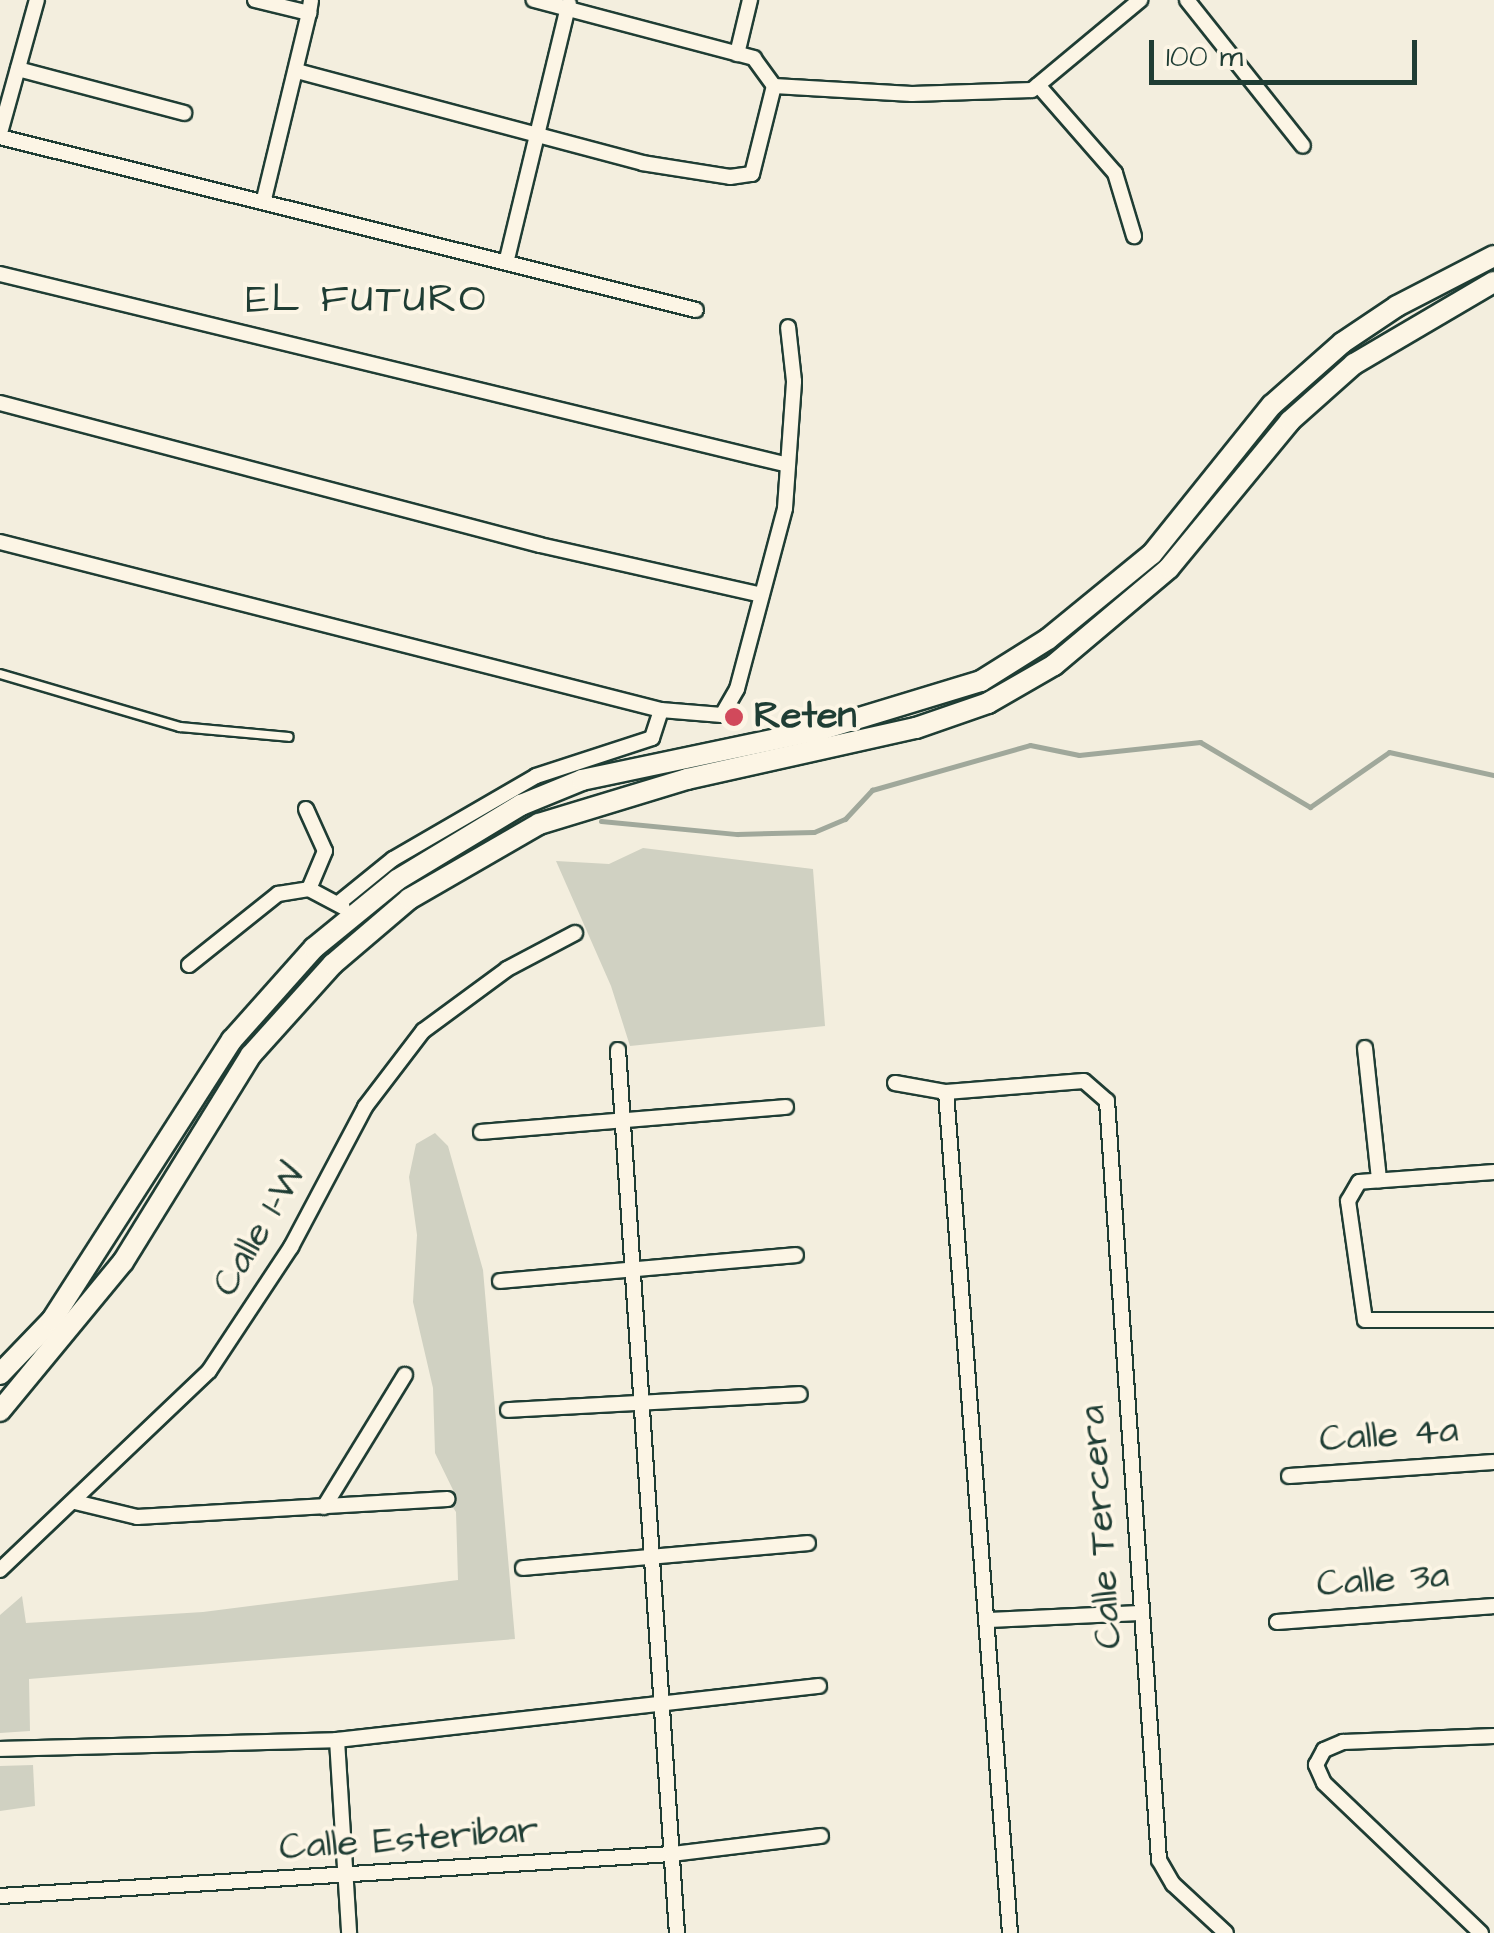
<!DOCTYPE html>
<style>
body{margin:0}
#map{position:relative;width:1494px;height:1933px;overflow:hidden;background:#f3eede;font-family:"Architects Daughter",sans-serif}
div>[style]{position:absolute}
.green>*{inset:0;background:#d0d1c2}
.stream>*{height:5px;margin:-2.5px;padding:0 2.5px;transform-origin:2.5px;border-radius:2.5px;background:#a0a89b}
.roads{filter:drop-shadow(2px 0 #1f3d34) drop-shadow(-2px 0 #1f3d34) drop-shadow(0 2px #1f3d34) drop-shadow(0 -2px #1f3d34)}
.lane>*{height:8px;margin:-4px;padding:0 4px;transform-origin:4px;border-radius:4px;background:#fcf5e5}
.street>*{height:14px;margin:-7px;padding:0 7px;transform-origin:7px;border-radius:7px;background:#fcf5e5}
.secondary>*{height:20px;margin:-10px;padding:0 10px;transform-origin:10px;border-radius:10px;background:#fcf5e5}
.dots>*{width:28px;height:28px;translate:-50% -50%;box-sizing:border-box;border:5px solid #fcf5e5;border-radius:50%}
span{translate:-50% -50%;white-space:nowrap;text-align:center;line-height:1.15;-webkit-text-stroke:8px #fcf5e5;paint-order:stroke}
.poi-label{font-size:38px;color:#1f3d34;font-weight:700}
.left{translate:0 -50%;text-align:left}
.street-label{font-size:38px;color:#1f3d34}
.neighbourhood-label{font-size:40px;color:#1f3d34;letter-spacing:2.5px}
.scale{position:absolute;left:1149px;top:40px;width:268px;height:45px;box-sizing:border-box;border:5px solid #1f3d34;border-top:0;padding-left:12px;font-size:30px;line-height:35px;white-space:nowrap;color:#1f3d34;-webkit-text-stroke:8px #fcf5e5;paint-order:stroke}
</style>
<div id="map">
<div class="green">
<div style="clip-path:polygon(643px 848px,813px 869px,825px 1026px,630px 1046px,611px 986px,556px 861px,609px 864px)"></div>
<div style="clip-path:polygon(435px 1133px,448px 1146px,483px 1270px,515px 1639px,29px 1679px,30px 1731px,0 1733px,0 1615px,22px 1596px,26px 1623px,203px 1612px,458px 1580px,456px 1512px,447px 1499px,454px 1492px,435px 1453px,433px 1388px,413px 1302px,417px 1235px,409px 1177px,416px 1144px)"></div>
<div style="clip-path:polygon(33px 1765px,35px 1806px,0 1811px,0 1766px)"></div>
</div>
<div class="stream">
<div style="left:601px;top:821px;width:137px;rotate:5.5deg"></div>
<div style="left:737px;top:834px;width:77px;rotate:-1.5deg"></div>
<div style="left:814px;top:832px;width:34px;rotate:-23deg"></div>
<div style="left:845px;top:819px;width:40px;rotate:-47deg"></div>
<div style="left:872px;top:790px;width:164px;rotate:-15.9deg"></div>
<div style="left:1030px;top:745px;width:50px;rotate:11.5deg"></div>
<div style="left:1079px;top:755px;width:122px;rotate:-6.1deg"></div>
<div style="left:1200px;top:742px;width:128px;rotate:30.6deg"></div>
<div style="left:1310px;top:807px;width:96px;rotate:-34.8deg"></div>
<div style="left:1389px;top:752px;width:107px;rotate:12.4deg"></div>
</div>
<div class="roads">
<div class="lane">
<div style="left:0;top:674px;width:188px;rotate:16.4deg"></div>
<div style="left:180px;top:727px;width:109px;rotate:5.2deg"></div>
</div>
<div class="street">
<div style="left:255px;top:0;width:56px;rotate:13.5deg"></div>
<div style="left:309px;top:13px;width:13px;rotate:-81deg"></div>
<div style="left:1187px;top:0;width:186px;rotate:51.5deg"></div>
<div style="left:737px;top:54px;width:56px;rotate:-76.5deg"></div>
<div style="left:18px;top:69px;width:172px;rotate:14.8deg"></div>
<div style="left:297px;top:71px;width:357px;rotate:14.9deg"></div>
<div style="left:642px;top:163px;width:89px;rotate:9deg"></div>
<div style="left:730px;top:177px;width:22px;rotate:-8deg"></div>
<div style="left:752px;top:174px;width:91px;rotate:-76deg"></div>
<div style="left:774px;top:86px;width:34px;rotate:-126deg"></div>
<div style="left:754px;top:58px;width:228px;rotate:-165.2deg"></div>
<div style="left:1038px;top:85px;width:117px;rotate:48.8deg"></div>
<div style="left:1115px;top:173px;width:66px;rotate:73.2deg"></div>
<div style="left:774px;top:86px;width:138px;rotate:3.3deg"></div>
<div style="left:912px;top:94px;width:120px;rotate:-1.9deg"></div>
<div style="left:1032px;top:90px;width:141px;rotate:-39.8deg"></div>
<div style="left:0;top:133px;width:138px;rotate:-74.5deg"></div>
<div style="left:0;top:137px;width:717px;rotate:13.96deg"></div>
<div style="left:264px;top:199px;width:191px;rotate:-76.4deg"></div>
<div style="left:507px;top:259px;width:263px;rotate:-76.4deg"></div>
<div style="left:0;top:274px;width:807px;rotate:13.62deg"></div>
<div style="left:0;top:403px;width:558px;rotate:14.73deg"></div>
<div style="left:540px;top:545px;width:227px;rotate:12.7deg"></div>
<div style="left:0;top:542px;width:682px;rotate:14.26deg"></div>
<div style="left:661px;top:710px;width:61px;rotate:4.7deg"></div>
<div style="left:722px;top:715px;width:30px;rotate:-60deg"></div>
<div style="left:737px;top:689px;width:187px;rotate:-75.1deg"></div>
<div style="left:785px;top:508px;width:127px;rotate:-85.9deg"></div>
<div style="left:794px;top:381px;width:54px;rotate:-96.3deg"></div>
<div style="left:306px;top:809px;width:46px;rotate:65.7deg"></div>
<div style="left:325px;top:851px;width:41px;rotate:112.8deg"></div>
<div style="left:340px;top:902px;width:68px;rotate:-39.1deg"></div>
<div style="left:393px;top:859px;width:165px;rotate:-30.1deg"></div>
<div style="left:536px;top:776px;width:122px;rotate:-18.1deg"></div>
<div style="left:652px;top:738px;width:29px;rotate:-72deg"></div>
<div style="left:189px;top:965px;width:114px;rotate:-38.6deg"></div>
<div style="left:278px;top:894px;width:31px;rotate:-9deg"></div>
<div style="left:309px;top:889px;width:38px;rotate:28deg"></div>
<div style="left:1365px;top:1048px;width:133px;rotate:83.9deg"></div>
<div style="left:618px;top:1050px;width:885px;rotate:86.18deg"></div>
<div style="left:895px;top:1083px;width:52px;rotate:10deg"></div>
<div style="left:946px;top:1092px;width:138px;rotate:-4.6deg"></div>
<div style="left:1084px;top:1081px;width:30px;rotate:41deg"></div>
<div style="left:1107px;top:1101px;width:761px;rotate:86.08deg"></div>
<div style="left:1159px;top:1860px;width:28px;rotate:60deg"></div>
<div style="left:1173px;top:1884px;width:72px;rotate:42.8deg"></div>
<div style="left:946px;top:1092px;width:843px;rotate:85.65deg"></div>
<div style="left:481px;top:1132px;width:306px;rotate:-4.7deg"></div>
<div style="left:1494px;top:1172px;width:135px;rotate:175.8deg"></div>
<div style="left:1359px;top:1182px;width:22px;rotate:120deg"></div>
<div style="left:1348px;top:1201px;width:120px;rotate:81.9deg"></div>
<div style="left:1365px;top:1320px;width:129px"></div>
<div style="left:500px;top:1281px;width:297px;rotate:-5deg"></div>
<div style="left:508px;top:1410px;width:292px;rotate:-3.1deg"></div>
<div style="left:1289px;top:1476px;width:205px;rotate:-3.9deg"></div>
<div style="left:75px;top:1502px;width:64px;rotate:13.6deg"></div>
<div style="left:137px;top:1517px;width:311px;rotate:-3.3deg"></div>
<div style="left:324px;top:1507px;width:155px;rotate:-58.5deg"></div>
<div style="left:523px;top:1568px;width:286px;rotate:-5deg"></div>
<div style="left:0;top:1570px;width:289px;rotate:-43.6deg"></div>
<div style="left:209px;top:1371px;width:149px;rotate:-56.5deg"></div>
<div style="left:291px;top:1247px;width:158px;rotate:-62.1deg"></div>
<div style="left:365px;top:1107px;width:96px;rotate:-52.7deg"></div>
<div style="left:423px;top:1031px;width:104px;rotate:-36.4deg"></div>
<div style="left:507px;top:969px;width:77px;rotate:-27.9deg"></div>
<div style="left:989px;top:1620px;width:151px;rotate:-2.7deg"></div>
<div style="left:1277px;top:1622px;width:218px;rotate:-4.2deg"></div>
<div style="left:337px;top:1740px;width:193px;rotate:86.4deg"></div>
<div style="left:0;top:1749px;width:337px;rotate:-1.5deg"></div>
<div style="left:337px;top:1740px;width:485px;rotate:-6.4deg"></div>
<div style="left:0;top:1896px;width:673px;rotate:-3.58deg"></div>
<div style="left:672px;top:1854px;width:150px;rotate:-6.9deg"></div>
<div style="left:1481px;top:1933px;width:217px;rotate:-136.3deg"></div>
<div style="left:1324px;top:1783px;width:20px;rotate:-114deg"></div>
<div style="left:1316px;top:1765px;width:17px;rotate:-62deg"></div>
<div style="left:1324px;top:1750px;width:21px;rotate:-23deg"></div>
<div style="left:1343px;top:1742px;width:151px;rotate:-2.3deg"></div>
</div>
<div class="secondary">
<div style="left:0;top:1374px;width:75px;rotate:-46.1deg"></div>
<div style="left:52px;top:1320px;width:333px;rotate:-57.3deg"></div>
<div style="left:232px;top:1040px;width:123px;rotate:-48.3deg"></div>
<div style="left:314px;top:948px;width:107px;rotate:-39.3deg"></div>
<div style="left:397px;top:880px;width:145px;rotate:-31.2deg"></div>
<div style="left:521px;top:805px;width:66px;rotate:-22.3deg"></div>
<div style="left:582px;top:780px;width:246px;rotate:-11.9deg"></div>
<div style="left:823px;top:729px;width:165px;rotate:-16.9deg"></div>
<div style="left:981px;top:681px;width:79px;rotate:-32.1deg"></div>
<div style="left:1048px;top:639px;width:134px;rotate:-39.3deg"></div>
<div style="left:1152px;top:554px;width:191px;rotate:-51.2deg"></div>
<div style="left:1272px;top:405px;width:94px;rotate:-41.5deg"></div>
<div style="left:1342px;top:343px;width:66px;rotate:-33.9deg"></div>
<div style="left:1397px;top:306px;width:109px;rotate:-27.3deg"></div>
<div style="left:0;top:1411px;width:193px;rotate:-50.5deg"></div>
<div style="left:123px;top:1262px;width:243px;rotate:-58.3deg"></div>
<div style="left:251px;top:1055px;width:122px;rotate:-48deg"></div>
<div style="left:333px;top:964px;width:100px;rotate:-40.5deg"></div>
<div style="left:409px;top:899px;width:150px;rotate:-30deg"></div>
<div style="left:539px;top:824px;width:155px;rotate:-16.9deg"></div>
<div style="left:687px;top:779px;width:235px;rotate:-12.6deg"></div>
<div style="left:916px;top:728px;width:76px;rotate:-19.1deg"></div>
<div style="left:988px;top:703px;width:76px;rotate:-29.9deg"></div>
<div style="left:1054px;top:665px;width:150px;rotate:-40.1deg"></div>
<div style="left:1169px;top:568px;width:190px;rotate:-50.5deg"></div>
<div style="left:1290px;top:421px;width:86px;rotate:-41.7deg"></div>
<div style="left:1354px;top:364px;width:162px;rotate:-30.4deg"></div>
</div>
</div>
<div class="dots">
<div style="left:734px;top:717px;background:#d1495b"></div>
</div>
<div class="poi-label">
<span class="left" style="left:754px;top:717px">Reten</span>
</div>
<div class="street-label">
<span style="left:260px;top:1230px;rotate:-60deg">Calle 1-W</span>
<span style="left:1389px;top:1436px;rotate:-4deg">Calle 4a</span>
<span style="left:1102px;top:1527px;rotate:-94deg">Calle Tercera</span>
<span style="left:1383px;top:1581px;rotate:-4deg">Calle 3a</span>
<span style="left:409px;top:1840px;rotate:-4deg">Calle Esteribar</span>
</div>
<div class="neighbourhood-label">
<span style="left:367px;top:300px">EL FUTURO</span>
</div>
<div class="scale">100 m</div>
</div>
